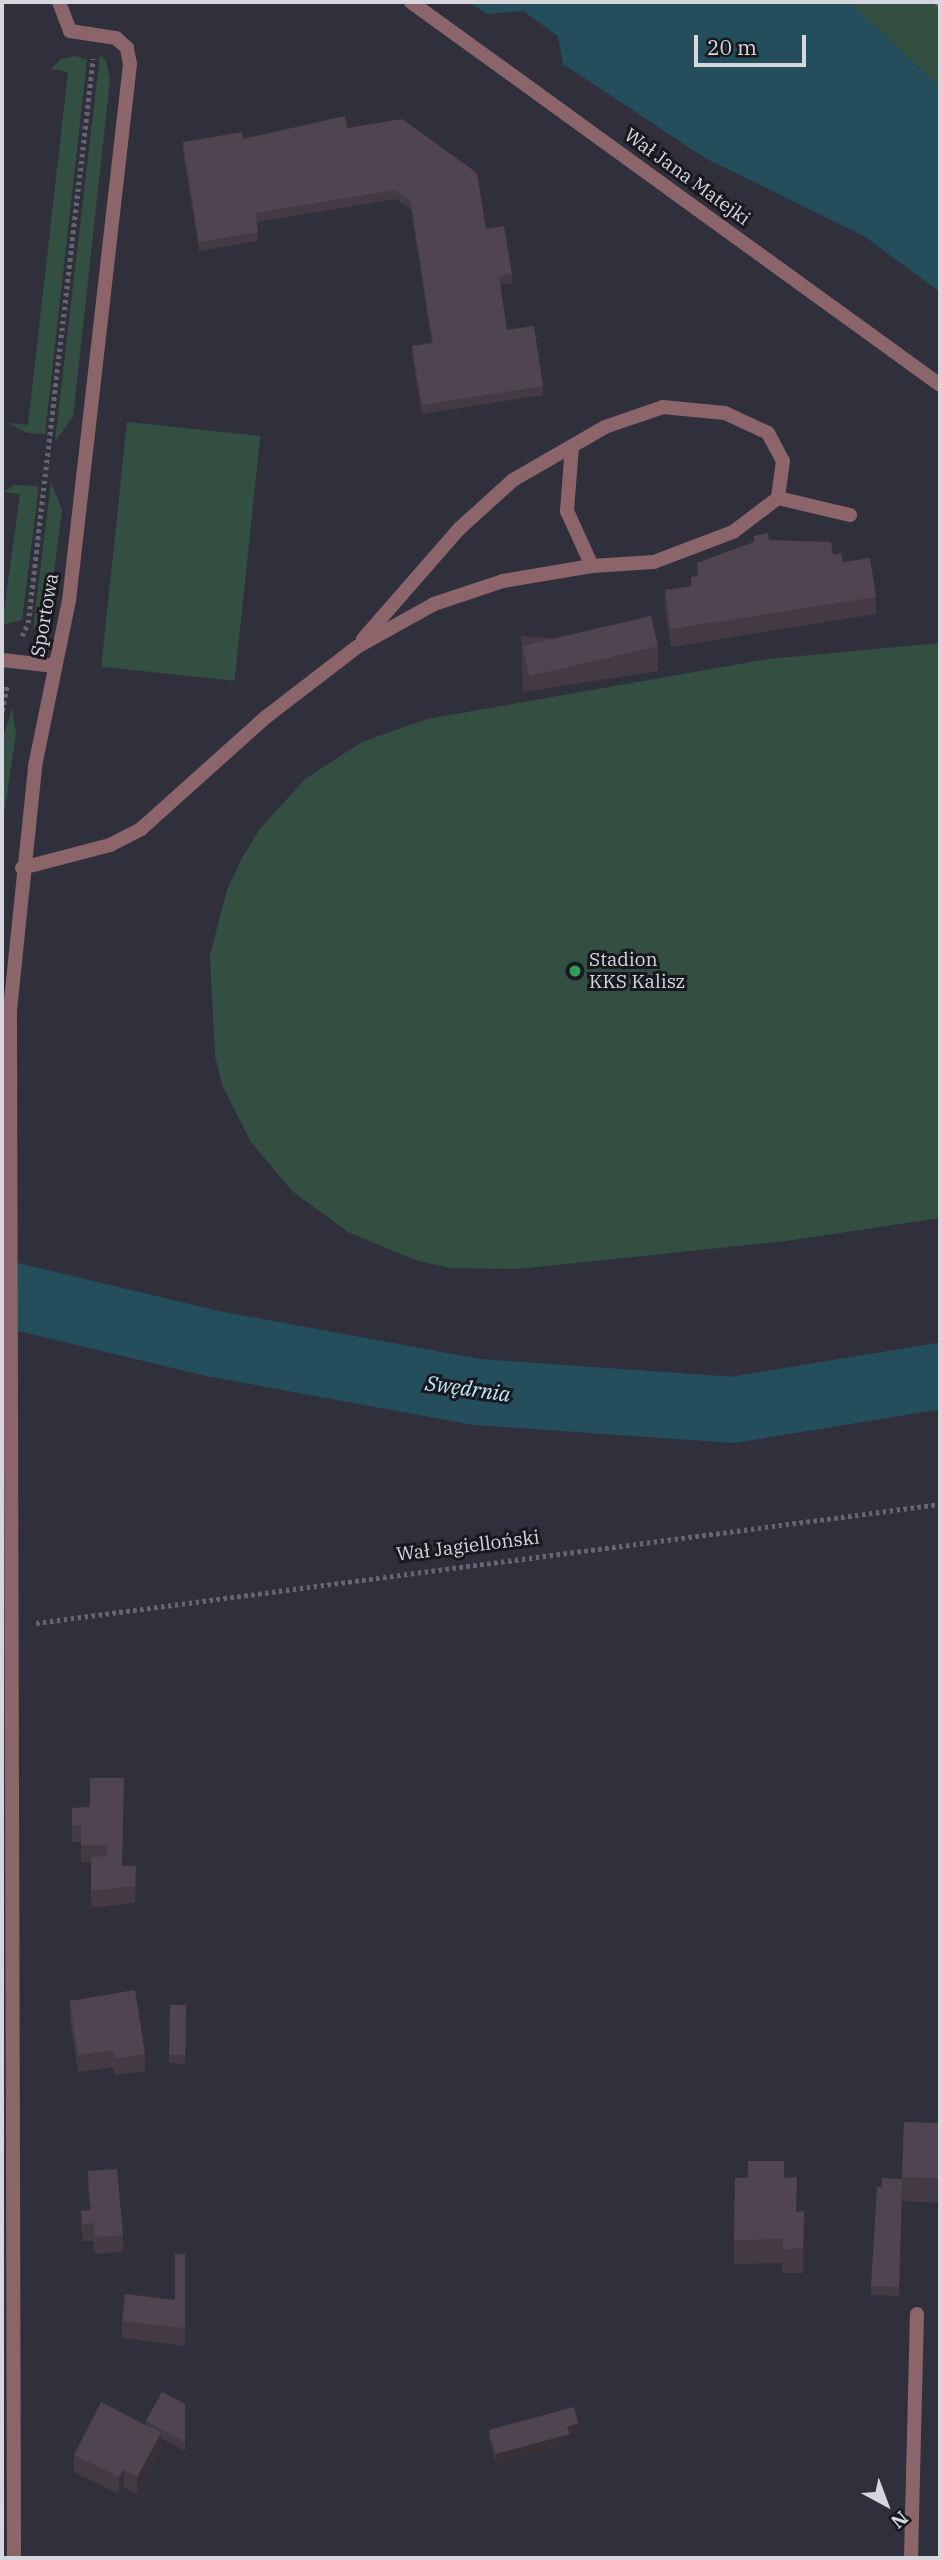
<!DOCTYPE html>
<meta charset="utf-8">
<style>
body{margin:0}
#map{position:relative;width:942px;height:2560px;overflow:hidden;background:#30303d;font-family:"IBM Plex Serif",serif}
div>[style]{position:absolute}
.green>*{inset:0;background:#334f42;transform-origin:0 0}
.water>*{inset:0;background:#254e5d}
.river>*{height:66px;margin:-33px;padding:0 33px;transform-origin:33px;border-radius:33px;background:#254e5d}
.path>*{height:4.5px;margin-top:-2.25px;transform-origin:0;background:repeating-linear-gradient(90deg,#656571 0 3.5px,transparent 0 7px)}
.service>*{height:14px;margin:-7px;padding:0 7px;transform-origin:7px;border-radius:7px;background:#8c656b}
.minor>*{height:14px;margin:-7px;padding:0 7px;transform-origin:7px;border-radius:7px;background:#8c656b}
.wall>*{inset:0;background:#443a44}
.shaded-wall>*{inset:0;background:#373037}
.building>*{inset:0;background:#4f444f;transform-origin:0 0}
.dots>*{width:19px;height:19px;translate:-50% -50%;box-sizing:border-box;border:4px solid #18191e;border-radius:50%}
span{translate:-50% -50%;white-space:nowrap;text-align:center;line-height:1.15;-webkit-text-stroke:6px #18191e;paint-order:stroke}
.street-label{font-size:19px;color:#d5d6de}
.poi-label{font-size:19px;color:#d5d6de}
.left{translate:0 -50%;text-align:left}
.water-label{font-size:21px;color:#c2ecfd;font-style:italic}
.frame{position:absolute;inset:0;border:4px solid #d5d6de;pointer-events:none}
.north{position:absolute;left:851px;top:2469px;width:70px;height:70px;-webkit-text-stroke:5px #18191e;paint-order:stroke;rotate:139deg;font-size:19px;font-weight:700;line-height:28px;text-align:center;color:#d5d6de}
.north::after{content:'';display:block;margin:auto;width:24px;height:32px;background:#d5d6de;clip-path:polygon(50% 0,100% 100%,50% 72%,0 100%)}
.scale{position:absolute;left:694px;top:35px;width:112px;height:32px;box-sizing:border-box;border:4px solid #d5d6de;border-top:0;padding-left:9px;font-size:21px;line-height:24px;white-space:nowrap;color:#d5d6de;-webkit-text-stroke:5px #18191e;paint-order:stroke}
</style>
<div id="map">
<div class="green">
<div style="clip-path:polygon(849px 2px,940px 2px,940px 87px)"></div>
<div style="clip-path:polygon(100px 55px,106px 61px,110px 80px,73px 417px,55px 441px)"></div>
<div style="clip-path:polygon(75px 56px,87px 60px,45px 434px,27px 433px,9px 423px,28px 425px,68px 72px,51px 69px,61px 59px)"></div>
<div style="left:127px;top:422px;width:134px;height:246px;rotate:6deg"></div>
<div style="clip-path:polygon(51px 482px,62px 510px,49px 610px,33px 630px)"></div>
<div style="clip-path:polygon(14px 485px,37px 486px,38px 493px,22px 620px,2px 625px,20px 494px,4px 492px)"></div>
<div style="clip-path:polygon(940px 643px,940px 1218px,786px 1241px,518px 1269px,451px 1268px,415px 1260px,348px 1232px,292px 1191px,251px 1142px,223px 1087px,215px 1056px,210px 955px,227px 890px,241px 860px,259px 830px,305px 779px,362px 742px,427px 719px,768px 659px)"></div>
<div style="clip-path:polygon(12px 708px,16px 734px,2px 826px,2px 741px)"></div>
</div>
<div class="water">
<div style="clip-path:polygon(468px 2px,849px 2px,940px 87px,940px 292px,864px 236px,705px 158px,563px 64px,558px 36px,523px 11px,488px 14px)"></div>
</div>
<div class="river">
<div style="left:2px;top:1293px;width:219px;rotate:13.5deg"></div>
<div style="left:215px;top:1344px;width:266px;rotate:10.4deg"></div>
<div style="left:477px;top:1392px;width:256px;rotate:4deg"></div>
<div style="left:732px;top:1410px;width:211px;rotate:-9.3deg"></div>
</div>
<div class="path">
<div style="left:936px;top:2px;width:5px;rotate:37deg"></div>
<div style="left:22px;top:636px;width:14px;rotate:-65deg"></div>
<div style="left:28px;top:623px;width:568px;rotate:-83.43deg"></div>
<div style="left:2px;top:711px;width:26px;rotate:-79deg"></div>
<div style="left:36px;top:1623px;width:912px;rotate:-7.5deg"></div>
</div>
<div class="service">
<div style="left:59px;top:2px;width:31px;rotate:69deg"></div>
<div style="left:70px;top:31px;width:47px;rotate:8.7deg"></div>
<div style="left:116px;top:38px;width:15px;rotate:42deg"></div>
<div style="left:411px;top:2px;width:653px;rotate:35.9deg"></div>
<div style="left:572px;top:446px;width:65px;rotate:94.4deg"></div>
<div style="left:567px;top:511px;width:60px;rotate:65.6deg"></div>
<div style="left:363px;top:639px;width:146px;rotate:-48.9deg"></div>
<div style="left:459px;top:529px;width:73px;rotate:-42.2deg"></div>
<div style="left:513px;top:480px;width:106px;rotate:-29.9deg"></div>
<div style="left:605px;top:427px;width:61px;rotate:-19deg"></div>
<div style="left:663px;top:407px;width:62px;rotate:5.5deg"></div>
<div style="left:725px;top:413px;width:47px;rotate:24.9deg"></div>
<div style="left:768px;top:433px;width:32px;rotate:62deg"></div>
<div style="left:783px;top:461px;width:37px;rotate:98deg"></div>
<div style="left:22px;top:868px;width:91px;rotate:-14.6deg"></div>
<div style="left:110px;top:845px;width:35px;rotate:-27deg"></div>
<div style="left:141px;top:829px;width:168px;rotate:-41.9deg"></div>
<div style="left:266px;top:717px;width:115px;rotate:-37.6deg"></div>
<div style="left:357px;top:647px;width:88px;rotate:-29.2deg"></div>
<div style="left:434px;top:604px;width:73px;rotate:-18.4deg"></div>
<div style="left:503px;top:581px;width:90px;rotate:-9.6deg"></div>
<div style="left:592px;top:566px;width:62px;rotate:-3.7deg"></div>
<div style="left:654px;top:562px;width:85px;rotate:-20.8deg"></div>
<div style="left:733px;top:532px;width:56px;rotate:-37.1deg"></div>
<div style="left:778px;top:498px;width:74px;rotate:13.3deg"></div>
<div style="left:911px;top:2558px;width:244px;rotate:-88.6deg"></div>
</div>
<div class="minor">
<div style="left:2px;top:660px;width:53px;rotate:6.5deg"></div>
<div style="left:14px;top:2558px;width:1548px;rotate:-90.15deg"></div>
<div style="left:10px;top:1010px;width:245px;rotate:-84.1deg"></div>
<div style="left:35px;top:766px;width:168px;rotate:-78.4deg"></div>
<div style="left:69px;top:601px;width:540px;rotate:-83.52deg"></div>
<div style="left:130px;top:64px;width:16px;rotate:-101deg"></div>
</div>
<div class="wall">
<div style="clip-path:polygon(347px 128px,486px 229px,512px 274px,512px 283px,500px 285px,507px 330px,543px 386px,543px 395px,422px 414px,412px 355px,412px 346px,432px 343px,411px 210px,396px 199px,257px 222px,258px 241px,199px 251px,183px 151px,183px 142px,243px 139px)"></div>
<div style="clip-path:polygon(754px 536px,833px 555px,843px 562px,876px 597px,876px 614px,671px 647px,665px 608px,665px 590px,691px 586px,691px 577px,697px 576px,697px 563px,754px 542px)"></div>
<div style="clip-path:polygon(521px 636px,658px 646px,658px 671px,523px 692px)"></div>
<div style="clip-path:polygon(90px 1807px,123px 1866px,136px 1884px,135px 1903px,91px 1908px,91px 1862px,81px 1862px,81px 1842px,72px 1842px,72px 1808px)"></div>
<div style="clip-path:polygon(70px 2001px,145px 2054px,145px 2071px,115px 2075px,113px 2067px,78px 2072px,70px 2018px)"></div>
<div style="clip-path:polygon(186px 2005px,185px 2064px,169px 2063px,169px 2055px)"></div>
<div style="clip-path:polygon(904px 2122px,940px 2123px,940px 2203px,902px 2201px,899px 2296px,871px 2295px,871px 2286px,882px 2187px,902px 2179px)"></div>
<div style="clip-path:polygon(748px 2161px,784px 2178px,796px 2212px,804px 2211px,803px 2273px,782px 2273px,782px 2263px,734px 2264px,734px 2240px,748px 2178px)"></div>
<div style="clip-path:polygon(88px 2171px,123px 2235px,123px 2252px,95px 2254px,93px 2241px,83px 2241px,81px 2228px,81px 2211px,90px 2210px,88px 2188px)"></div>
<div style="clip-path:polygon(185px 2254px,185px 2346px,122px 2338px,122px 2321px,175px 2300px)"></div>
<div style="clip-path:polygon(185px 2404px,185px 2451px,161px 2438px,161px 2450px,137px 2494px,124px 2487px,119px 2494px,74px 2472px,74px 2455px,146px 2425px,146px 2421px)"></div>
<div style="clip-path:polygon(489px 2430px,578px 2432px,570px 2435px,570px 2443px,496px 2463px,489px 2439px)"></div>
</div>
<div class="shaded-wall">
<div style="clip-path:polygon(578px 2423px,578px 2432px,570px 2435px,570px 2443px,496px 2463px,496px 2454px)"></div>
<div style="clip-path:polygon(161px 2433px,161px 2450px,137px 2494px,137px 2477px)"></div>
<div style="clip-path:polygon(124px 2470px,124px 2487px,119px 2494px,119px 2477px)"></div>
</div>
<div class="building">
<div style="clip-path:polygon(345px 116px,347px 128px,402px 119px,477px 173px,486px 229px,504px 226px,512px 274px,499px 276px,507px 330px,534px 326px,543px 386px,422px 405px,412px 346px,433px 343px,411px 202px,396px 190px,255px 213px,258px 232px,199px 242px,183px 142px,242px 132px,243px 139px)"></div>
<div style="clip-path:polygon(768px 533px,769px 540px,831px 542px,833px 555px,841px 553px,843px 562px,870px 558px,876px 597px,671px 629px,665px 590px,692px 586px,691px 577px,699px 576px,697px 563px,754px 542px,754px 536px)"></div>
<div style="left:651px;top:616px;width:31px;height:132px;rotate:77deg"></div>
<div style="clip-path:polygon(90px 1778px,124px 1778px,122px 1866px,136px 1866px,135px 1886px,91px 1891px,91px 1857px,107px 1856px,107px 1845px,81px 1845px,81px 1825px,72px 1825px,72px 1808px,90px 1807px)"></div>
<div style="clip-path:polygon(135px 1990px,145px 2054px,115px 2058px,113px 2050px,78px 2055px,70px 2001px)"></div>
<div style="left:186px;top:2005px;width:50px;height:16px;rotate:91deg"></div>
<div style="left:904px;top:2122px;width:36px;height:55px;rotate:2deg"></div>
<div style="clip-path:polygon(748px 2161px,784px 2161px,784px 2178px,797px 2177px,796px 2212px,804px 2211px,803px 2248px,782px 2249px,783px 2239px,734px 2240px,735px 2178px,748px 2178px)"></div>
<div style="clip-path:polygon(117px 2169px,123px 2235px,95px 2237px,93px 2223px,83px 2224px,81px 2211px,91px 2210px,88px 2171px)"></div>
<div style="clip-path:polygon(882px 2178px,902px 2179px,899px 2287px,871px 2286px,877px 2187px,882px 2187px)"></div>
<div style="clip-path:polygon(175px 2254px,185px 2254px,185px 2328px,122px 2321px,125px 2294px,175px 2300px)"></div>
<div style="clip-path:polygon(162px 2392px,185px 2404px,185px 2442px,146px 2421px)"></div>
<div style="clip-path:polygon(101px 2402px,161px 2433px,137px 2477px,124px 2470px,119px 2477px,74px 2455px)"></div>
<div style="clip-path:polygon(574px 2407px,578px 2423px,567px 2427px,570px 2434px,496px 2454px,489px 2430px)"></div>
</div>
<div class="dots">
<div style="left:575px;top:971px;background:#2e9e5b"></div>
</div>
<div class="street-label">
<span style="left:687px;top:177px;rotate:36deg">Wał Jana Matejki</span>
<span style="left:45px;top:615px;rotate:-80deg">Sportowa</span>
<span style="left:468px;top:1546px;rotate:-7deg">Wał Jagielloński</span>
</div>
<div class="poi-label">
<span class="left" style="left:589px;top:971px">Stadion<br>KKS Kalisz</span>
</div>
<div class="water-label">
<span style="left:468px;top:1388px;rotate:8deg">Swędrnia</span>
</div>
<div class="frame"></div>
<div class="north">N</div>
<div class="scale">20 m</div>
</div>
